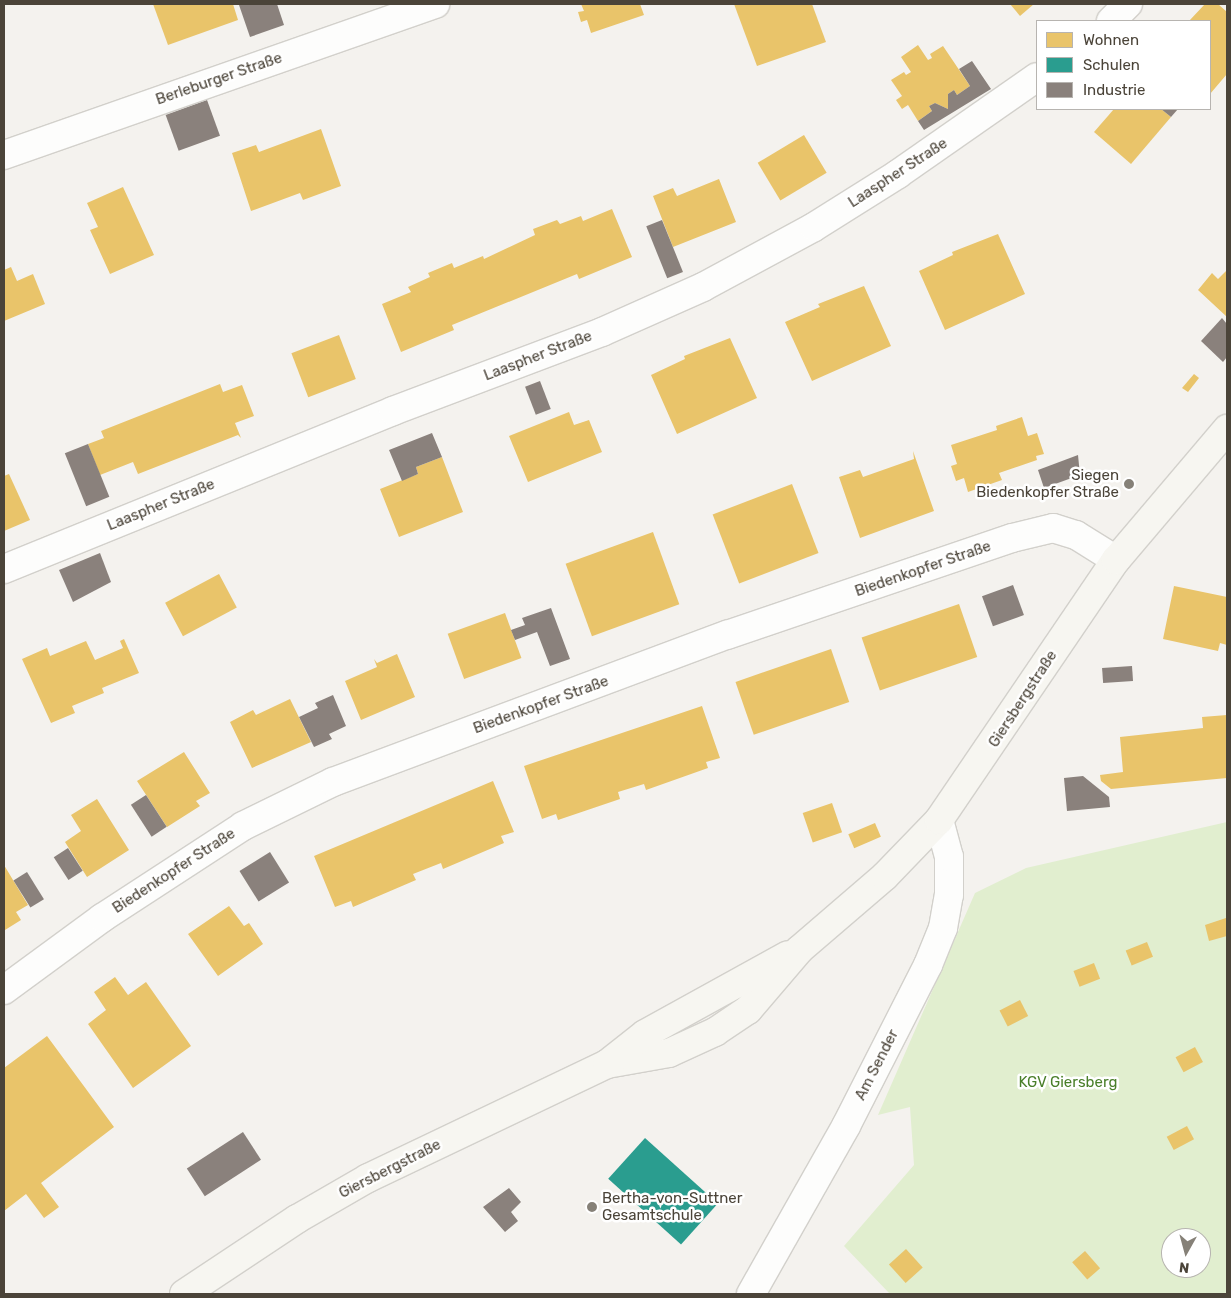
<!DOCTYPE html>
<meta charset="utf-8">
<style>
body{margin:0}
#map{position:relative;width:1231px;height:1298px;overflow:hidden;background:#f4f2ee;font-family:Rubik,sans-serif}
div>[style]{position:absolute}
.green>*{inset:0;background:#e1eecf}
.homes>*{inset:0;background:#e9c46a;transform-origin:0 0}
.schools>*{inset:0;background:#2a9d8f;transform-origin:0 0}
.industry>*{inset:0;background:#8a817c;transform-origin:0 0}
.roads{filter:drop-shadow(1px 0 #d2d0cb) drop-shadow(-1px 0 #d2d0cb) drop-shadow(0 1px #d2d0cb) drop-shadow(0 -1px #d2d0cb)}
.street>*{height:28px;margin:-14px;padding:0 14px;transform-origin:14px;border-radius:14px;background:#fdfdfc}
.secondary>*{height:28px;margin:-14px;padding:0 14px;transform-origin:14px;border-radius:14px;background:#f7f6f1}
.dots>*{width:14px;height:14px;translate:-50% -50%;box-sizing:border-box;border:2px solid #fff;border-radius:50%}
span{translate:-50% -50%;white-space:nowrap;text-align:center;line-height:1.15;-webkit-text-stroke:5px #fff;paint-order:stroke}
.street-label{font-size:15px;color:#4b4439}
.poi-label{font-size:15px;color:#4b4439}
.right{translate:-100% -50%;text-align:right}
.left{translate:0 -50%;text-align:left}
.park-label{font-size:15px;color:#4a7f2a}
.frame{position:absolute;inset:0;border:5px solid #4b4439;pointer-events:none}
.legend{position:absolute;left:1036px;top:20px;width:175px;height:90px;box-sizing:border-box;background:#fff;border:1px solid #b7b4b0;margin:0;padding:6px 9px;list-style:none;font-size:15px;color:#4b4439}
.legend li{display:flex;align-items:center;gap:10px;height:25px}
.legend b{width:25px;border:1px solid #b7b4b0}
.north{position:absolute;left:1161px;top:1228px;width:50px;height:50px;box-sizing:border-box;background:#fff;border:1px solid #b7b4b0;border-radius:50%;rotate:187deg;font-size:14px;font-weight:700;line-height:20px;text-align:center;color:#4b4439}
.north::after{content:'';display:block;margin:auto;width:18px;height:22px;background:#868178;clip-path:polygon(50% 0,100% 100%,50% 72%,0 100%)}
</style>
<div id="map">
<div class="green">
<div style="clip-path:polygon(evenodd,1227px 822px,1227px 1294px,890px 1294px,844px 1246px,914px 1165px,910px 1107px,878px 1115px,975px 893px,1026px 868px,1227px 822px,1171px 1238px,1201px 1238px,1201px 1268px,1171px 1268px,1171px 1238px)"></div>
</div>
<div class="homes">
<div style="clip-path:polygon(153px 4px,233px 4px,238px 20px,168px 45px)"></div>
<div style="clip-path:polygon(581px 4px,640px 4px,644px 15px,591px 33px,587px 20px,581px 22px,578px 12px,584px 11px)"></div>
<div style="clip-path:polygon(734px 4px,812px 4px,826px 42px,757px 66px)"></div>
<div style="clip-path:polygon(1010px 4px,1034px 4px,1020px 16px)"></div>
<div style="clip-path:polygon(1205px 4px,1218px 4px,1227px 12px,1227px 74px,1210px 94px,1210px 21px,1189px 21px)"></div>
<div style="clip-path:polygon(918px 45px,928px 60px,932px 58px,930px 54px,943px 46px,970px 86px,957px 95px,954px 90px,948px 94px,948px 109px,935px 103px,929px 106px,932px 111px,918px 121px,908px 105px,902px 109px,896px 100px,902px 96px,891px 80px,904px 72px,906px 75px,911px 72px,901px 57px)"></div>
<div style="clip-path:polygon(1114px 109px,1161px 109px,1171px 117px,1131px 164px,1094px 132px)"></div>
<div style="clip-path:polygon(321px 129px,341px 186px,303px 200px,300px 193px,251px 211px,232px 153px,256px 145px,259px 152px)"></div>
<div style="left:804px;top:135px;width:44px;height:54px;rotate:59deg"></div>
<div style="clip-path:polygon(719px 179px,736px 222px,673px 247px,653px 196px,673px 188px,677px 196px)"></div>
<div style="clip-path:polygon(123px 187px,154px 255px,110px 274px,90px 230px,98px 227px,87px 203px)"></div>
<div style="clip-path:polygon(612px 209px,632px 257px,579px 279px,577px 274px,452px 325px,454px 330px,401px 352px,382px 304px,411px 292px,408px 287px,430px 277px,428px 273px,452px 263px,454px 268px,483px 256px,484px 259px,535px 235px,533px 229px,557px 220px,560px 224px,581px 216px,583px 221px)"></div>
<div style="clip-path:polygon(998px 234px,1025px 294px,945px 330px,919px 271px,953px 255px,952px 252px)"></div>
<div style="clip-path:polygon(11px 267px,17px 281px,33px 274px,45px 304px,4px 321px,4px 270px)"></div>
<div style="clip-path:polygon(1227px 270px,1227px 317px,1198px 290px,1212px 273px,1218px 279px)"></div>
<div style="clip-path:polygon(864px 286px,891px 346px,812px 381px,785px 322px,820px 307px,818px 304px)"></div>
<div style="left:339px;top:335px;width:47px;height:51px;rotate:69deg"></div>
<div style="clip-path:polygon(730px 338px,757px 398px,677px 434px,651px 375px,685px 359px,684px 356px)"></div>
<div style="clip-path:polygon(1194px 374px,1199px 378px,1188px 392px,1182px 388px)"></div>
<div style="clip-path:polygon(220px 384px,223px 392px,242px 385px,254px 416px,235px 423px,241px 438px,238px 435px,138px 474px,133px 462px,100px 475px,88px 444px,104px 438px,101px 431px)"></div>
<div style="clip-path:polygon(569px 412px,574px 425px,589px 420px,602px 452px,528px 482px,509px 436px)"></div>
<div style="clip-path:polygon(1022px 417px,1028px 436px,1037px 433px,1044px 454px,1036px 456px,1037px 460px,999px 473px,1002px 480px,968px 492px,964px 478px,956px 481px,951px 466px,957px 464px,951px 445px,997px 430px,996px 426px)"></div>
<div style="clip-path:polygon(913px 451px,934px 511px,860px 538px,839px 477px,860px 470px,863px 477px,914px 459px)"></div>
<div style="clip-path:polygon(442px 457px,463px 512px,399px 537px,380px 489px,418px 474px,416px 467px)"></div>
<div style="clip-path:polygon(9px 474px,30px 520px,4px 531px,4px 476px)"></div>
<div style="left:792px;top:484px;width:74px;height:85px;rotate:69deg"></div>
<div style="left:653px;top:532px;width:77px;height:93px;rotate:70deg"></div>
<div style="left:219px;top:574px;width:38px;height:61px;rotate:62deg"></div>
<div style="clip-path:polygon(1174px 586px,1227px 597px,1227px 645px,1220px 643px,1218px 651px,1163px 639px)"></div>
<div style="left:959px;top:604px;width:56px;height:103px;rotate:71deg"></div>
<div style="left:505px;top:613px;width:48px;height:61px;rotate:70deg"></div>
<div style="clip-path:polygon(124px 639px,139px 673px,102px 688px,104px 693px,72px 706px,75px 713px,51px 723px,22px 659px,47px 648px,50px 656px,86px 641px,95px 660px,123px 648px,120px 641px)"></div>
<div style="left:831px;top:649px;width:56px;height:101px;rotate:71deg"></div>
<div style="clip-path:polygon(397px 654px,415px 697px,361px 720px,345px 681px,377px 667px,374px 659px,377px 663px)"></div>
<div style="clip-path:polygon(290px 699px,311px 742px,252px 768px,230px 722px,253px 710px,256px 715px)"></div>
<div style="clip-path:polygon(702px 706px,720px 758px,706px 762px,708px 768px,646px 790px,644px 784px,618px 792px,620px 799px,558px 820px,556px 814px,542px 819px,524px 766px)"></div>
<div style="clip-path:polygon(1227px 715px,1227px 778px,1111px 789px,1101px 781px,1100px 775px,1123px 772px,1120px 737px,1203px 728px,1202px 717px)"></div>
<div style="clip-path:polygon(184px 752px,210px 793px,196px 801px,200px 806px,167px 827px,137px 781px)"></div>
<div style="clip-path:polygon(493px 781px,514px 832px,501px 836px,504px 843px,443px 869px,441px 863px,413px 874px,416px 880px,353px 907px,351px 901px,335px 907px,314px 856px)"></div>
<div style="clip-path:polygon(97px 799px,129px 850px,87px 877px,65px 842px,81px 831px,71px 815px)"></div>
<div style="left:832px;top:803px;width:31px;height:31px;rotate:71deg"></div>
<div style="left:875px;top:823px;width:15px;height:29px;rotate:67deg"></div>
<div style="clip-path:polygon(4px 865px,28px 905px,16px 912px,21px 920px,5px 930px)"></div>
<div style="clip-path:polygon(229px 906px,244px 926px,249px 923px,263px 944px,218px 976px,188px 934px)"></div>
<div style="clip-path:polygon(1226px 918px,1227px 936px,1209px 941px,1205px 925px)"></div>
<div style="left:1147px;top:942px;width:16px;height:23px;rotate:68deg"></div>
<div style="left:1094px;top:963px;width:17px;height:22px;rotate:69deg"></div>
<div style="clip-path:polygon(115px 977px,128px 995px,146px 982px,191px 1046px,133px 1088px,88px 1024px,106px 1010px,94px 992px)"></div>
<div style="left:1020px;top:1000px;width:18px;height:23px;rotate:63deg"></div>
<div style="clip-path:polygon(47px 1036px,114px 1127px,41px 1183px,59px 1207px,44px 1218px,26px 1194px,4px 1211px,4px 1068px)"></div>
<div style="left:1195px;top:1047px;width:17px;height:22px;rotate:62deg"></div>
<div style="left:1187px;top:1126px;width:15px;height:23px;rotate:62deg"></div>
<div style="left:906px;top:1249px;width:25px;height:23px;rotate:48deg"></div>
<div style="left:1085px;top:1251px;width:23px;height:17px;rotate:49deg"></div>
</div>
<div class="schools">
<div style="left:645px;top:1138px;width:98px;height:55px;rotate:42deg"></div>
</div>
<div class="industry">
<div style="clip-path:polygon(243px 4px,277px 4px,284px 25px,250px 37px,239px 5px)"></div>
<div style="clip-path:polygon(972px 61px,991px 89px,924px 130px,918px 121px,932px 111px,929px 106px,935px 103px,948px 109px,948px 94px,954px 90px,957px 95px,970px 86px,959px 69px)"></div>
<div style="left:207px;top:100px;width:38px;height:44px;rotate:70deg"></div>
<div style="clip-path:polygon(1161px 109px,1178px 109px,1171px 117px)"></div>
<div style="left:662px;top:220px;width:56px;height:17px;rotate:68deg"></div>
<div style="clip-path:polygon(1222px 318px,1227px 324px,1227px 357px,1223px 362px,1201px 341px)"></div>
<div style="left:540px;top:381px;width:30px;height:16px;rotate:69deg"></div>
<div style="clip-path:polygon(432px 433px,442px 457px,416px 467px,418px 474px,402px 481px,389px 450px)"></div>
<div style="left:88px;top:444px;width:57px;height:25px;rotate:68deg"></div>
<div style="clip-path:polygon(1078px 455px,1080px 475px,1044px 488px,1038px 470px)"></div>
<div style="clip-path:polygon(100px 553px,111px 582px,73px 602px,59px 570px)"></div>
<div style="left:1013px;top:585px;width:32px;height:33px;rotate:70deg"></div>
<div style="clip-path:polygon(551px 608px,570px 659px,550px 666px,537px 632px,515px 640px,511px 630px,525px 625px,522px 618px)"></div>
<div style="left:1132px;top:666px;width:15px;height:30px;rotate:86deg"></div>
<div style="clip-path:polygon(333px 695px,346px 726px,329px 734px,332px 739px,314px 747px,299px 717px,318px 708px,315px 703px)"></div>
<div style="clip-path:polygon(1083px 776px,1109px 797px,1110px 807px,1067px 811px,1064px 778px)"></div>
<div style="left:146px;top:795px;width:38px;height:18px;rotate:57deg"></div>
<div style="left:68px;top:848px;width:27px;height:17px;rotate:57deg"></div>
<div style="left:270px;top:852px;width:36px;height:36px;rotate:58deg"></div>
<div style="left:27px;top:872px;width:32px;height:16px;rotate:58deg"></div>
<div style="left:243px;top:1132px;width:33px;height:67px;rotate:57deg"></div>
<div style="clip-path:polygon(509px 1188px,521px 1202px,511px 1212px,518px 1221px,505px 1232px,483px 1207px)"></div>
</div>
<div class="roads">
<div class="street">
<div style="left:1111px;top:21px;width:24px;rotate:-45deg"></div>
<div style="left:4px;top:155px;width:457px;rotate:-19.3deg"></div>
<div style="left:4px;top:569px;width:420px;rotate:-22.1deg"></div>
<div style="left:393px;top:411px;width:223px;rotate:-20.7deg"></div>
<div style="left:602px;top:332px;width:111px;rotate:-24deg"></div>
<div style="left:703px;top:287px;width:126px;rotate:-28.4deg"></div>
<div style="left:814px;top:227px;width:99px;rotate:-32.2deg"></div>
<div style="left:898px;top:174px;width:169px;rotate:-34.9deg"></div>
<div style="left:4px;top:990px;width:122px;rotate:-36.3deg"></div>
<div style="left:102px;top:918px;width:168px;rotate:-33.1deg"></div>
<div style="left:243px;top:826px;width:100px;rotate:-26.1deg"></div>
<div style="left:333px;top:782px;width:421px;rotate:-20.5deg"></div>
<div style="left:727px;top:635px;width:301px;rotate:-18.8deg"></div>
<div style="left:1012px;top:538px;width:42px;rotate:-13.7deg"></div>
<div style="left:1053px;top:528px;width:24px;rotate:17deg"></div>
<div style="left:1076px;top:535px;width:47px;rotate:32deg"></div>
<div style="left:751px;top:1294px;width:193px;rotate:-60.5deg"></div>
<div style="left:846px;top:1126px;width:181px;rotate:-63deg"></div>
<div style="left:928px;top:965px;width:40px;rotate:-68deg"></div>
<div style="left:943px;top:928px;width:34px;rotate:-80deg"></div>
<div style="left:949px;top:895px;width:38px;rotate:-90deg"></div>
<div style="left:949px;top:857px;width:38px;rotate:-105deg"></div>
</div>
<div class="secondary">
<div style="left:607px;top:1064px;width:63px;rotate:-10.1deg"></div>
<div style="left:669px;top:1053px;width:51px;rotate:-24.5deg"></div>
<div style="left:715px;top:1032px;width:40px;rotate:-34deg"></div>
<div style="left:748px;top:1010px;width:79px;rotate:-49.6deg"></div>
<div style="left:799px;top:950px;width:113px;rotate:-40.7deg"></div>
<div style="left:885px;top:876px;width:78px;rotate:-46deg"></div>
<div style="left:939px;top:820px;width:315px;rotate:-55.8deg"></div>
<div style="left:1116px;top:560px;width:172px;rotate:-49.7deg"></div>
<div style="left:184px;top:1294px;width:136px;rotate:-33.6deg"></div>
<div style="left:297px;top:1219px;width:82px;rotate:-30deg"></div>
<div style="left:368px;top:1178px;width:265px;rotate:-25.5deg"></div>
<div style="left:607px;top:1064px;width:48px;rotate:-38.3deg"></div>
<div style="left:645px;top:1034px;width:163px;rotate:-28.9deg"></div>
</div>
</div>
<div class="dots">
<div style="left:1129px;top:484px;background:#868178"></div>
<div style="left:592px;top:1207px;background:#868178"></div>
</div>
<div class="street-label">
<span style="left:219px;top:79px;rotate:-19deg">Berleburger Straße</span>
<span style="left:898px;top:173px;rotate:-33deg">Laaspher Straße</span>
<span style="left:538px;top:356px;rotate:-21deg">Laaspher Straße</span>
<span style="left:161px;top:505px;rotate:-22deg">Laaspher Straße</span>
<span style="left:923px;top:569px;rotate:-19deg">Biedenkopfer Straße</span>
<span style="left:1023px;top:699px;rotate:-57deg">Giersbergstraße</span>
<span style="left:541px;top:705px;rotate:-20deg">Biedenkopfer Straße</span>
<span style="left:174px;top:871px;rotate:-33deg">Biedenkopfer Straße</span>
<span style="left:877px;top:1065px;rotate:-63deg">Am Sender</span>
<span style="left:390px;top:1169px;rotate:-27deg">Giersbergstraße</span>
</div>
<div class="poi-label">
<span class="right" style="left:1119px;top:484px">Siegen<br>Biedenkopfer Straße</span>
<span class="left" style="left:602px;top:1207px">Bertha-von-Suttner<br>Gesamtschule</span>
</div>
<div class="park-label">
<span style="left:1068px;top:1083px">KGV Giersberg</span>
</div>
<div class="frame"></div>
<ul class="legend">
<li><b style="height:14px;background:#e9c46a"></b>Wohnen</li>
<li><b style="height:14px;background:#2a9d8f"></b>Schulen</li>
<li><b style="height:14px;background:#8a817c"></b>Industrie</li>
</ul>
<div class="north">N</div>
</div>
